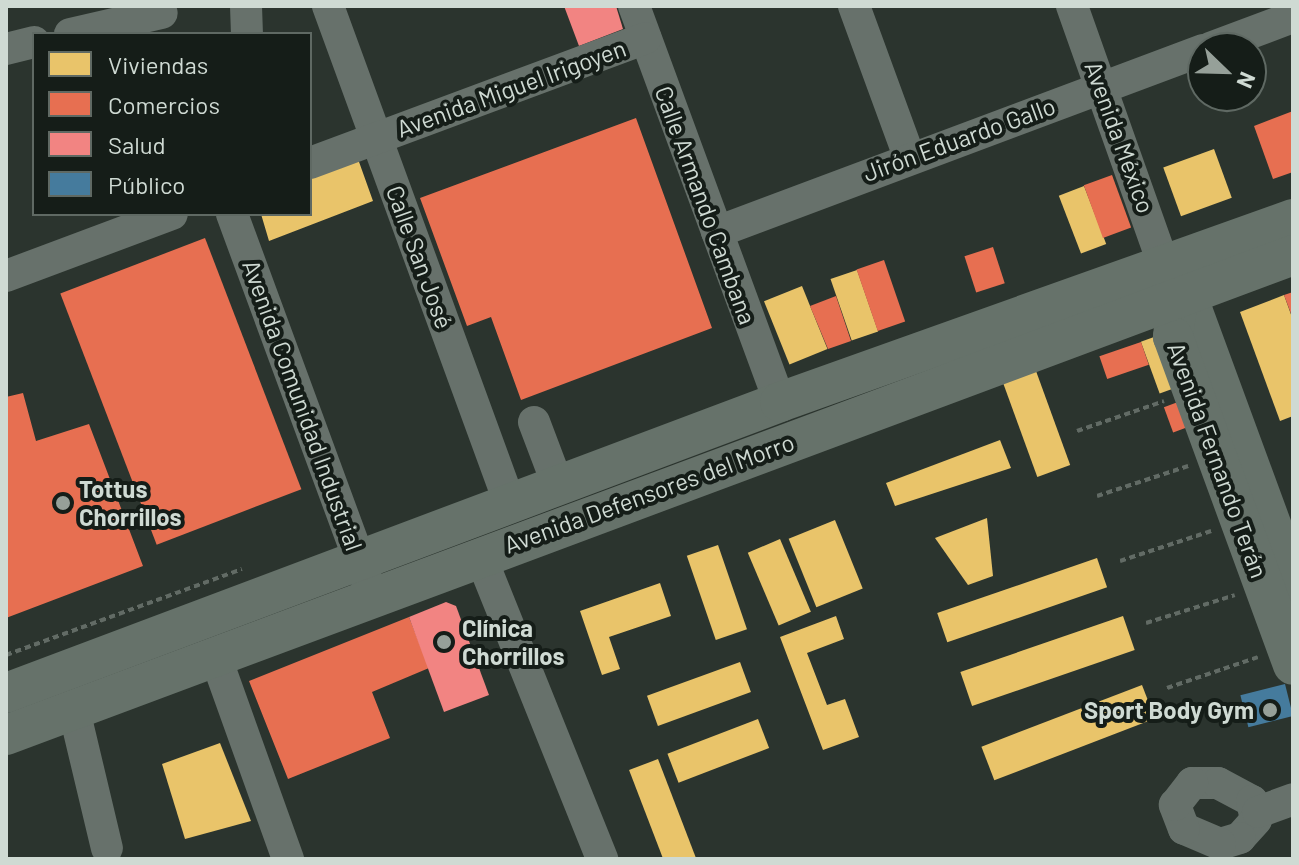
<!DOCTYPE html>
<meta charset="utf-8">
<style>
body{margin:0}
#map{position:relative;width:1299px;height:865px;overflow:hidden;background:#2b342e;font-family:Barlow,sans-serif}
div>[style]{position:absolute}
.homes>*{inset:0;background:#e9c46a;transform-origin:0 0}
.shops>*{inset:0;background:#e76f51;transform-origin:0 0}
.health>*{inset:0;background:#f28482}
.public>*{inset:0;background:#457b9d;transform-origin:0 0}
.path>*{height:4px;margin-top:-2px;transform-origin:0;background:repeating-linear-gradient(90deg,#626b65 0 6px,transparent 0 10px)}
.minor>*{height:32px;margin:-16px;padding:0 16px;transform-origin:16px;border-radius:16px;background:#67716b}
.major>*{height:40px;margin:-20px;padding:0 20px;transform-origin:20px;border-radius:20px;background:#66726a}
.dots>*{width:22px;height:22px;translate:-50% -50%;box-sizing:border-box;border:4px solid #151d18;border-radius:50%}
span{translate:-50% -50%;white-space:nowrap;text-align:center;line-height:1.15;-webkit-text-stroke:8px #151d18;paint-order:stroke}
.street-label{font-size:24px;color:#cfdad3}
.poi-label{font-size:24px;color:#cfdad3;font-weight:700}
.left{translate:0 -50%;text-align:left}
.right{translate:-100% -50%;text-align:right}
.frame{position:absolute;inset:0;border:8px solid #cfdad3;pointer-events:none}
.legend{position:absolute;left:32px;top:32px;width:280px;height:184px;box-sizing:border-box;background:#151d18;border:2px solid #5f6963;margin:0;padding:10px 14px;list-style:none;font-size:24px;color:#cfdad3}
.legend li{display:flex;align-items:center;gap:16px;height:40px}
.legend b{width:40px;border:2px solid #5f6963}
.north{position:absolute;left:1187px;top:32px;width:80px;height:80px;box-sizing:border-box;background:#151d18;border:2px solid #5f6963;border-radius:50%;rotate:113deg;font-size:22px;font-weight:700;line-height:32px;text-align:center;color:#cfdad3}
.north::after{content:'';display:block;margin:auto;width:28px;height:36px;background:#96a099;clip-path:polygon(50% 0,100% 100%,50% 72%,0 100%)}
</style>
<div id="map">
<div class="homes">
<div style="left:1214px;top:149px;width:52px;height:54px;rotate:70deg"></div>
<div style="clip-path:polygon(358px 159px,373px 201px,269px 241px,261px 214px,310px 214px,310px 178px)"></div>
<div style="left:1084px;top:186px;width:62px;height:27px;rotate:69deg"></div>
<div style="left:857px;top:270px;width:65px;height:28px;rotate:71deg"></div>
<div style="left:802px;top:286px;width:68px;height:41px;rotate:68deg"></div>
<div style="clip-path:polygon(1284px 295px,1293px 320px,1293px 416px,1280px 421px,1240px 312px)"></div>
<div style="left:1154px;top:337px;width:55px;height:14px;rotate:70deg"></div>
<div style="left:1036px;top:371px;width:100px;height:35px;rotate:70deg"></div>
<div style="clip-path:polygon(1000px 440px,1011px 468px,895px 506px,886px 483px)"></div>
<div style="clip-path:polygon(987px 518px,993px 576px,968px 585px,935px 538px)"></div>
<div style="left:835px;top:520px;width:74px;height:50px;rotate:68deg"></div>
<div style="left:780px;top:539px;width:79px;height:35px;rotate:67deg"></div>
<div style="left:718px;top:545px;width:89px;height:33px;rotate:71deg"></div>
<div style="left:1097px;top:558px;width:31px;height:169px;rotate:71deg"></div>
<div style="clip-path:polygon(660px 583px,671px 616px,609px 637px,620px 669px,602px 675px,580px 611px)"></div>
<div style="clip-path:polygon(836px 616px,844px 639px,807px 653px,827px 705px,845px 699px,859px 737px,823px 750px,780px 637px)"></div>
<div style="left:1123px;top:616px;width:36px;height:172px;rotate:71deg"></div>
<div style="left:740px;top:662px;width:32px;height:99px;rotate:70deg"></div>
<div style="left:1142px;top:685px;width:36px;height:172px;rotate:69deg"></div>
<div style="left:758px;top:719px;width:31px;height:97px;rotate:69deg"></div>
<div style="clip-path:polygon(220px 743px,251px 821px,185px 839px,162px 764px)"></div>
<div style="left:658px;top:759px;width:107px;height:31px;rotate:69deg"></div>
</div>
<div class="shops">
<div style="clip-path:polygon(1293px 111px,1293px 172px,1273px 179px,1254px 126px)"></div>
<div style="clip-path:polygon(636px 118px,712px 328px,521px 400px,491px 317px,467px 326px,420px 198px)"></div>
<div style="left:1112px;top:175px;width:56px;height:30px;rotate:70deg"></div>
<div style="left:205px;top:238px;width:269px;height:155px;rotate:69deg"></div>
<div style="left:993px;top:247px;width:38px;height:30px;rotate:72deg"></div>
<div style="left:884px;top:260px;width:65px;height:29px;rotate:71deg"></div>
<div style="clip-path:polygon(1293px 292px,1293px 319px,1284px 295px)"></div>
<div style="clip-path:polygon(836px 296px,851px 341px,828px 349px,810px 306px)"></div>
<div style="left:1141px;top:342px;width:24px;height:44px;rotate:71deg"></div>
<div style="clip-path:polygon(23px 393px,36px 441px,89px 424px,143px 566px,6px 618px,6px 397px)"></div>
<div style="left:1178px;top:402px;width:27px;height:15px;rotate:70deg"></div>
<div style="clip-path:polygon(409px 617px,429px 668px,372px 692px,390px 738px,288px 779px,249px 681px)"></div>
</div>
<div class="health">
<div style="clip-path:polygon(564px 6px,616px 6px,623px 29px,579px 46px)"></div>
<div style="clip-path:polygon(446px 602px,456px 606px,489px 695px,444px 712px,409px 617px)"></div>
</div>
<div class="public">
<div style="left:1285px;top:684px;width:33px;height:46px;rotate:76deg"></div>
</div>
<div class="path">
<div style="left:1077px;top:431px;width:92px;rotate:-19deg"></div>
<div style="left:1097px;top:496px;width:96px;rotate:-18.2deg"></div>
<div style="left:1120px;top:561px;width:96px;rotate:-18.2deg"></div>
<div style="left:1146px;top:623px;width:93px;rotate:-17.5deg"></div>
<div style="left:6px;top:655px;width:251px;rotate:-20deg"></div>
<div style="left:1167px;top:688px;width:96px;rotate:-18.8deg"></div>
</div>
<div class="minor">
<div style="left:246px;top:6px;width:28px;rotate:88deg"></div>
<div style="left:328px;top:6px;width:533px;rotate:69.93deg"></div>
<div style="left:634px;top:6px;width:422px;rotate:69.8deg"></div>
<div style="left:854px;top:6px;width:160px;rotate:69.9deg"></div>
<div style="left:1072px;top:6px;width:278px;rotate:70.5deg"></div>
<div style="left:70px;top:34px;width:94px;rotate:-12.9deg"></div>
<div style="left:1210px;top:48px;width:89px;rotate:-20.5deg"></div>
<div style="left:6px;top:49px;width:29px;rotate:-14deg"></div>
<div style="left:310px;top:163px;width:358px;rotate:-20.4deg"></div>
<div style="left:232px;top:214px;width:393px;rotate:69.8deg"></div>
<div style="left:717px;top:232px;width:519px;rotate:-20.53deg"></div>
<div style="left:6px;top:276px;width:177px;rotate:-20.5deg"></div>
<div style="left:534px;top:422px;width:71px;rotate:69.3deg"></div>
<div style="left:480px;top:555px;width:328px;rotate:68.1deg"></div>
<div style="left:216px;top:658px;width:214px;rotate:70.3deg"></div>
<div style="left:74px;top:710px;width:142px;rotate:76.6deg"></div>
<div style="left:1192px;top:783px;width:26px"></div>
<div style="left:1218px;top:783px;width:38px;rotate:28deg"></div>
<div style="left:1252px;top:801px;width:19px;rotate:78deg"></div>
<div style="left:1256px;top:820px;width:24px;rotate:132deg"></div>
<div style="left:1240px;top:838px;width:21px;rotate:163deg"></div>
<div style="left:1220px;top:844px;width:39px;rotate:-157deg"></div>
<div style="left:1184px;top:829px;width:26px;rotate:-111deg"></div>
<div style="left:1175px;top:805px;width:28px;rotate:-52deg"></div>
<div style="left:1258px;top:812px;width:37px;rotate:-20deg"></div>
</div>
<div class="major">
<div style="left:1171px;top:283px;width:36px;rotate:53deg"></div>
<div style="left:1193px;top:312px;width:290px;rotate:69.8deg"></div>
<div style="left:1178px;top:300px;width:37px;rotate:98deg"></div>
<div style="left:1173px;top:337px;width:349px;rotate:69.9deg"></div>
<div style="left:6px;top:693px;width:827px;rotate:-20.6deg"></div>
<div style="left:780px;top:402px;width:545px;rotate:-19.63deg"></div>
<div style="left:6px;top:735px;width:1374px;rotate:-20.45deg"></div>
</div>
<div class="dots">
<div style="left:63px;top:503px;background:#96a099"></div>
<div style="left:444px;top:642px;background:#96a099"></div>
<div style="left:1270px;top:710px;background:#96a099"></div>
</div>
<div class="street-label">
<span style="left:511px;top:88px;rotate:-20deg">Avenida Miguel Irigoyen</span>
<span style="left:1120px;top:137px;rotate:70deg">Avenida México</span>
<span style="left:959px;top:139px;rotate:-20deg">Jirón Eduardo Gallo</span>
<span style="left:706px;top:205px;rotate:70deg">Calle Armando Cambana</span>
<span style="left:420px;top:257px;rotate:70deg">Calle San José</span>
<span style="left:303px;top:405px;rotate:70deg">Avenida Comunidad Industrial</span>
<span style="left:1218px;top:460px;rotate:70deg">Avenida Fernando Terán</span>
<span style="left:649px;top:493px;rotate:-20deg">Avenida Defensores del Morro</span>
</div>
<div class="poi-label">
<span class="left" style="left:79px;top:503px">Tottus<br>Chorrillos</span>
<span class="left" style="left:462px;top:642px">Clínica<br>Chorrillos</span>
<span class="right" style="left:1254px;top:710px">Sport Body Gym</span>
</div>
<div class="frame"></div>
<ul class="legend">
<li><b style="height:22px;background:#e9c46a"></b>Viviendas</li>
<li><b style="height:22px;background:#e76f51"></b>Comercios</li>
<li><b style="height:22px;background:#f28482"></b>Salud</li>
<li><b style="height:22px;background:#457b9d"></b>Público</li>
</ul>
<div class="north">N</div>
</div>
